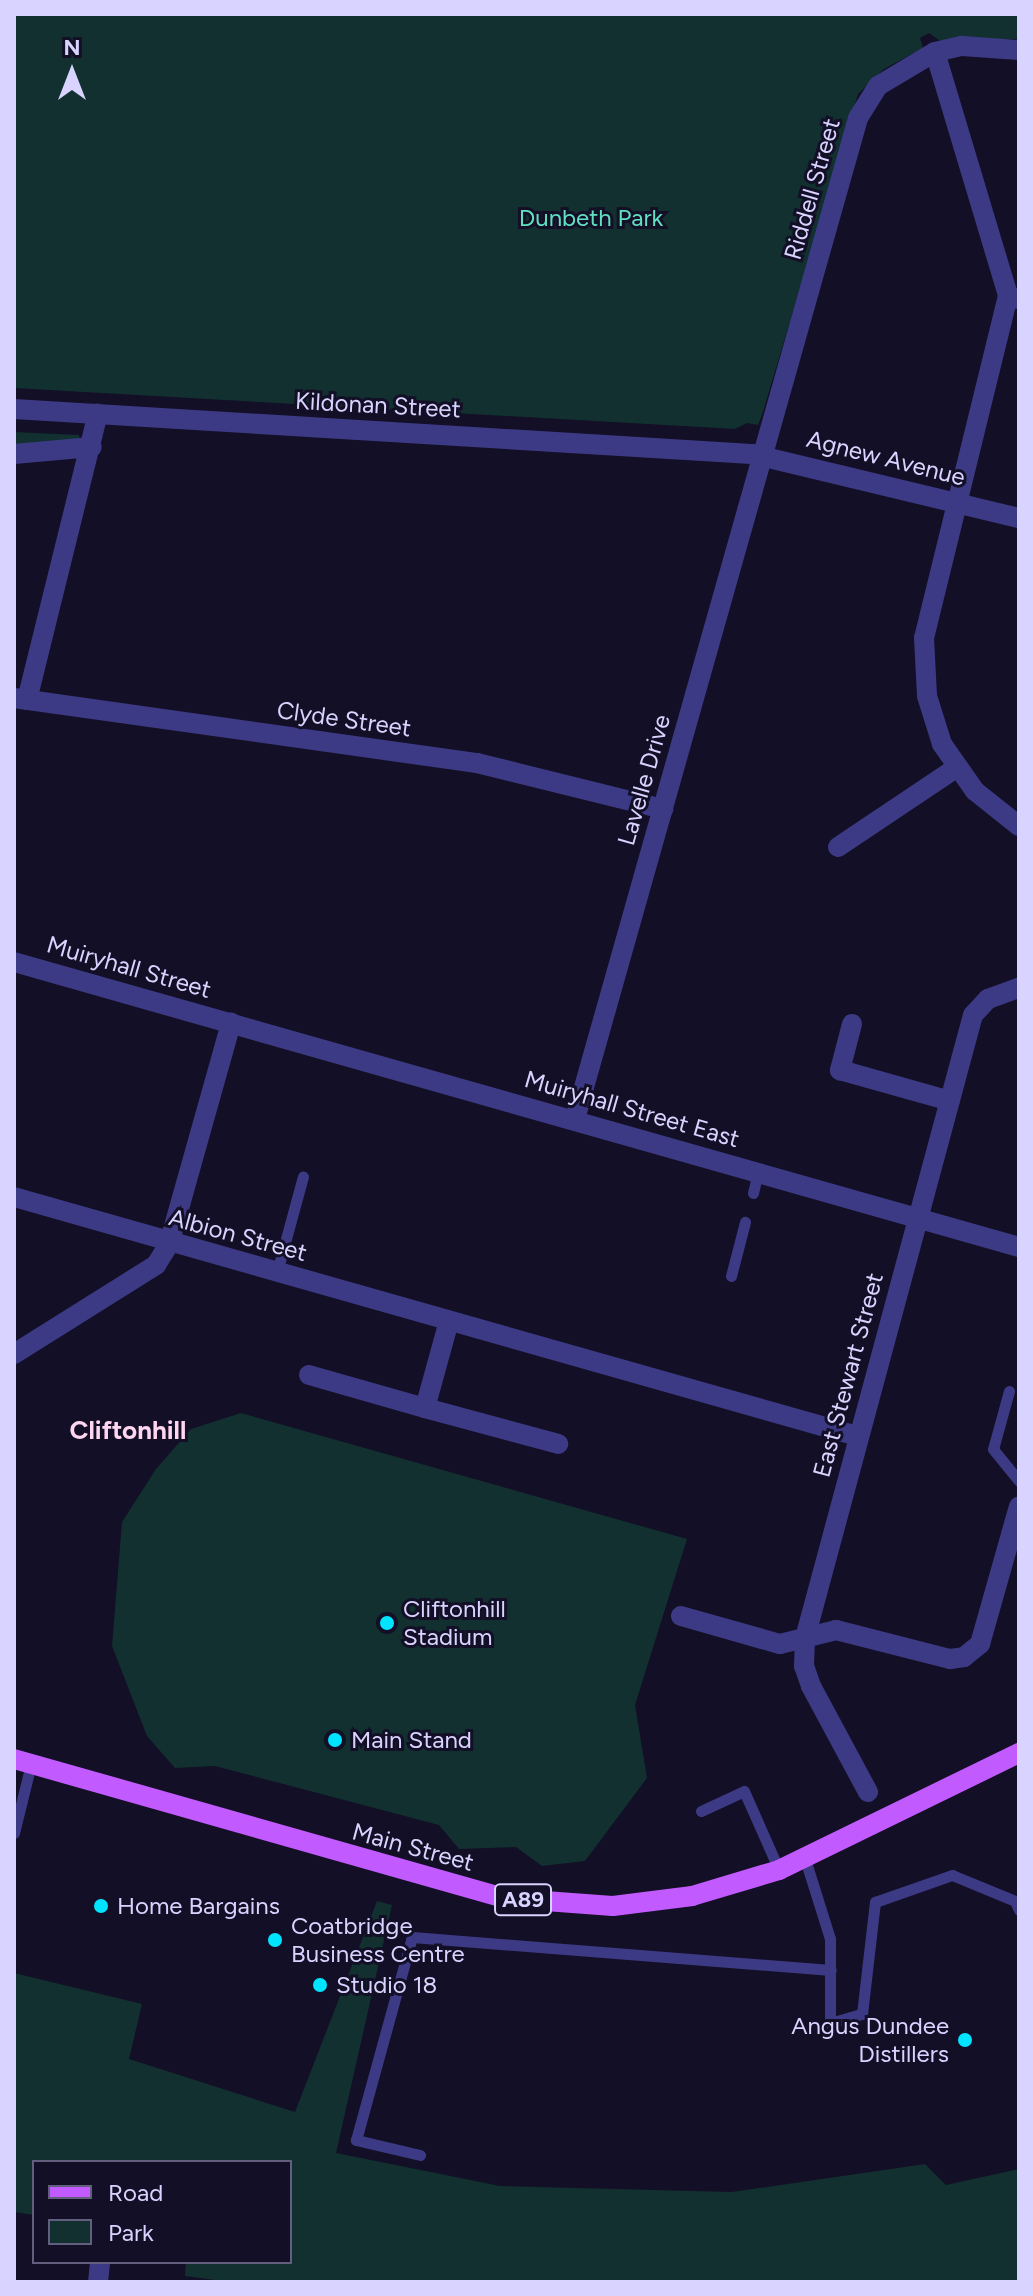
<!DOCTYPE html>
<style>
body{margin:0}
#map{position:relative;width:1033px;height:2296px;overflow:hidden;background:#130f26;font-family:Figtree,sans-serif}
div>[style]{position:absolute}
.green>*{inset:0;background:#12302f}
.lane>*{height:11px;margin:-5.5px;padding:0 5.5px;transform-origin:5.5px;border-radius:5.5px;background:#3d3a85}
.street>*{height:20px;margin:-10px;padding:0 10px;transform-origin:10px;border-radius:10px;background:#3d3a85}
.primary>*{height:20px;margin:-10px;padding:0 10px;transform-origin:10px;border-radius:10px;background:#c25bff}
.dots>*{width:22px;height:22px;translate:-50% -50%;box-sizing:border-box;border:4px solid #130f26;border-radius:50%}
span{translate:-50% -50%;white-space:nowrap;text-align:center;line-height:1.15;-webkit-text-stroke:6px #130f26;paint-order:stroke}
.shield-label span{padding:2px 6px;background:#130f26;border:2px solid;border-radius:6px;-webkit-text-stroke-width:0}
.shield-label{font-size:22px;color:#d9d4ff;font-weight:700}
.street-label{font-size:24px;color:#d9d4ff}
.park-label{font-size:24px;color:#5fe0c0}
.poi-label{font-size:24px;color:#d9d4ff}
.left{translate:0 -50%;text-align:left}
.right{translate:-100% -50%;text-align:right}
.neighbourhood-label{font-size:26px;color:#ffd6f0;font-weight:700}
.frame{position:absolute;inset:0;border:16px solid #d9d4ff;pointer-events:none}
.legend{position:absolute;left:32px;top:2160px;width:260px;height:104px;box-sizing:border-box;background:#130f26;border:2px solid #625e7d;margin:0;padding:10px 14px;list-style:none;font-size:24px;color:#d9d4ff}
.legend li{display:flex;align-items:center;gap:16px;height:40px}
.legend b{width:40px;border:2px solid #625e7d}
.north{position:absolute;left:32px;top:32px;width:80px;height:80px;-webkit-text-stroke:6px #130f26;paint-order:stroke;rotate:0deg;font-size:22px;font-weight:700;line-height:32px;text-align:center;color:#d9d4ff}
.north::after{content:'';display:block;margin:auto;width:28px;height:36px;background:#d9d4ff;clip-path:polygon(50% 0,100% 100%,50% 72%,0 100%)}
</style>
<div id="map">
<div class="green">
<div style="clip-path:polygon(14px 14px,1019px 14px,1019px 39px,940px 41px,929px 33px,920px 38px,923px 48px,884px 69px,858px 94px,762px 415px,758px 425px,747px 423px,735px 429px,14px 388px)"></div>
<div style="clip-path:polygon(14px 432px,79px 435px,80px 440px,14px 448px)"></div>
<div style="clip-path:polygon(241px 1413px,687px 1539px,635px 1705px,647px 1778px,585px 1861px,542px 1866px,516px 1847px,459px 1849px,439px 1825px,215px 1766px,175px 1768px,147px 1736px,112px 1646px,122px 1522px,156px 1469px,191px 1429px)"></div>
<div style="clip-path:polygon(377px 1901px,392px 1905px,336px 2153px,500px 2186px,732px 2192px,925px 2164px,946px 2185px,1019px 2169px,1019px 2282px,230px 2282px,185px 2276px,186px 2262px,290px 2262px,290px 2162px,34px 2162px,34px 2215px,14px 2212px,14px 1973px,142px 2004px,129px 2059px,295px 2112px)"></div>
</div>
<div class="lane">
<div style="left:753px;top:1193px;width:22px;rotate:-77deg"></div>
<div style="left:277px;top:1272px;width:99px;rotate:-74.8deg"></div>
<div style="left:731px;top:1276px;width:56px;rotate:-75.5deg"></div>
<div style="left:1009px;top:1391px;width:60px;rotate:105.4deg"></div>
<div style="left:993px;top:1449px;width:41px;rotate:50.9deg"></div>
<div style="left:701px;top:1811px;width:47px;rotate:-24.9deg"></div>
<div style="left:744px;top:1791px;width:86px;rotate:66.1deg"></div>
<div style="left:14px;top:1833px;width:71px;rotate:-76.2deg"></div>
<div style="left:805px;top:1859px;width:84px;rotate:72.6deg"></div>
<div style="left:830px;top:1939px;width:84px;rotate:90deg"></div>
<div style="left:830px;top:2023px;width:33px;rotate:-16deg"></div>
<div style="left:862px;top:2014px;width:113px;rotate:-83.4deg"></div>
<div style="left:875px;top:1902px;width:82px;rotate:-19.3deg"></div>
<div style="left:952px;top:1875px;width:68px;rotate:22.4deg"></div>
<div style="left:1015px;top:1901px;width:10px;rotate:66deg"></div>
<div style="left:420px;top:2155px;width:66px;rotate:-166.8deg"></div>
<div style="left:356px;top:2140px;width:211px;rotate:-74.6deg"></div>
<div style="left:412px;top:1937px;width:420px;rotate:4.5deg"></div>
</div>
<div class="street">
<div style="left:935px;top:52px;width:255px;rotate:73.3deg"></div>
<div style="left:1019px;top:299px;width:11px;rotate:-165deg"></div>
<div style="left:1008px;top:296px;width:352px;rotate:103.8deg"></div>
<div style="left:924px;top:638px;width:58px;rotate:87deg"></div>
<div style="left:927px;top:696px;width:50px;rotate:72.6deg"></div>
<div style="left:942px;top:744px;width:57px;rotate:54.9deg"></div>
<div style="left:975px;top:791px;width:56px;rotate:38.5deg"></div>
<div style="left:14px;top:409px;width:739px;rotate:3.49deg"></div>
<div style="left:752px;top:454px;width:275px;rotate:13.5deg"></div>
<div style="left:14px;top:454px;width:78px;rotate:-5.1deg"></div>
<div style="left:14px;top:698px;width:468px;rotate:8deg"></div>
<div style="left:477px;top:763px;width:192px;rotate:13.9deg"></div>
<div style="left:27px;top:700px;width:295px;rotate:-76.1deg"></div>
<div style="left:838px;top:847px;width:142px;rotate:-33.8deg"></div>
<div style="left:14px;top:962px;width:1045px;rotate:15.83deg"></div>
<div style="left:852px;top:1024px;width:48px;rotate:104.6deg"></div>
<div style="left:840px;top:1070px;width:114px;rotate:15.7deg"></div>
<div style="left:575px;top:1119px;width:1040px;rotate:-74.21deg"></div>
<div style="left:858px;top:118px;width:38px;rotate:-58deg"></div>
<div style="left:878px;top:86px;width:66px;rotate:-30.8deg"></div>
<div style="left:935px;top:52px;width:28px;rotate:-13deg"></div>
<div style="left:962px;top:46px;width:57px;rotate:4deg"></div>
<div style="left:14px;top:1197px;width:876px;rotate:15.83deg"></div>
<div style="left:14px;top:1354px;width:168px;rotate:-32.1deg"></div>
<div style="left:156px;top:1265px;width:25px;rotate:-58deg"></div>
<div style="left:169px;top:1244px;width:230px;rotate:-74.3deg"></div>
<div style="left:309px;top:1375px;width:121px;rotate:15.9deg"></div>
<div style="left:425px;top:1408px;width:90px;rotate:-74.6deg"></div>
<div style="left:425px;top:1408px;width:138px;rotate:15.1deg"></div>
<div style="left:681px;top:1616px;width:103px;rotate:15.8deg"></div>
<div style="left:780px;top:1644px;width:58px;rotate:-14deg"></div>
<div style="left:836px;top:1630px;width:118px;rotate:14.3deg"></div>
<div style="left:950px;top:1659px;width:14px;rotate:-8deg"></div>
<div style="left:964px;top:1657px;width:21px;rotate:-39deg"></div>
<div style="left:980px;top:1644px;width:143px;rotate:-74.2deg"></div>
<div style="left:868px;top:1792px;width:120px;rotate:-118.3deg"></div>
<div style="left:811px;top:1686px;width:21px;rotate:-109deg"></div>
<div style="left:804px;top:1666px;width:28px;rotate:-88deg"></div>
<div style="left:805px;top:1638px;width:645px;rotate:-74.91deg"></div>
<div style="left:973px;top:1015px;width:22px;rotate:-47deg"></div>
<div style="left:988px;top:999px;width:33px;rotate:-20deg"></div>
<div style="left:98px;top:2282px;width:20px;rotate:-84deg"></div>
</div>
<div class="primary">
<div style="left:14px;top:1759px;width:509px;rotate:15.84deg"></div>
<div style="left:504px;top:1898px;width:109px;rotate:4.2deg"></div>
<div style="left:613px;top:1906px;width:80px;rotate:-7.2deg"></div>
<div style="left:692px;top:1896px;width:91px;rotate:-16.6deg"></div>
<div style="left:779px;top:1870px;width:267px;rotate:-26deg"></div>
</div>
<div class="dots">
<div style="left:387px;top:1623px;background:#00e5ff"></div>
<div style="left:335px;top:1740px;background:#00e5ff"></div>
<div style="left:101px;top:1906px;background:#00e5ff"></div>
<div style="left:275px;top:1940px;background:#00e5ff"></div>
<div style="left:320px;top:1985px;background:#00e5ff"></div>
<div style="left:965px;top:2040px;background:#00e5ff"></div>
</div>
<div class="shield-label">
<span style="left:523px;top:1900px">A89</span>
</div>
<div class="street-label">
<span style="left:812px;top:189px;rotate:-74deg">Riddell Street</span>
<span style="left:378px;top:405px;rotate:3deg">Kildonan Street</span>
<span style="left:886px;top:458px;rotate:14deg">Agnew Avenue</span>
<span style="left:344px;top:719px;rotate:8deg">Clyde Street</span>
<span style="left:644px;top:780px;rotate:-74deg">Lavelle Drive</span>
<span style="left:129px;top:967px;rotate:16deg">Muiryhall Street</span>
<span style="left:632px;top:1109px;rotate:16deg">Muiryhall Street East</span>
<span style="left:238px;top:1235px;rotate:15deg">Albion Street</span>
<span style="left:848px;top:1375px;rotate:-75deg">East Stewart Street</span>
<span style="left:413px;top:1847px;rotate:15deg">Main Street</span>
</div>
<div class="park-label">
<span style="left:591px;top:218px">Dunbeth Park</span>
</div>
<div class="poi-label">
<span class="left" style="left:403px;top:1623px">Cliftonhill<br>Stadium</span>
<span class="left" style="left:351px;top:1740px">Main Stand</span>
<span class="left" style="left:117px;top:1906px">Home Bargains</span>
<span class="left" style="left:291px;top:1940px">Coatbridge<br>Business Centre</span>
<span class="left" style="left:336px;top:1985px">Studio 18</span>
<span class="right" style="left:949px;top:2040px">Angus Dundee<br>Distillers</span>
</div>
<div class="neighbourhood-label">
<span style="left:128px;top:1431px">Cliftonhill</span>
</div>
<div class="frame"></div>
<ul class="legend">
<li><b style="height:10px;background:#c25bff"></b>Road</li>
<li><b style="height:22px;background:#12302f"></b>Park</li>
</ul>
<div class="north">N</div>
</div>
